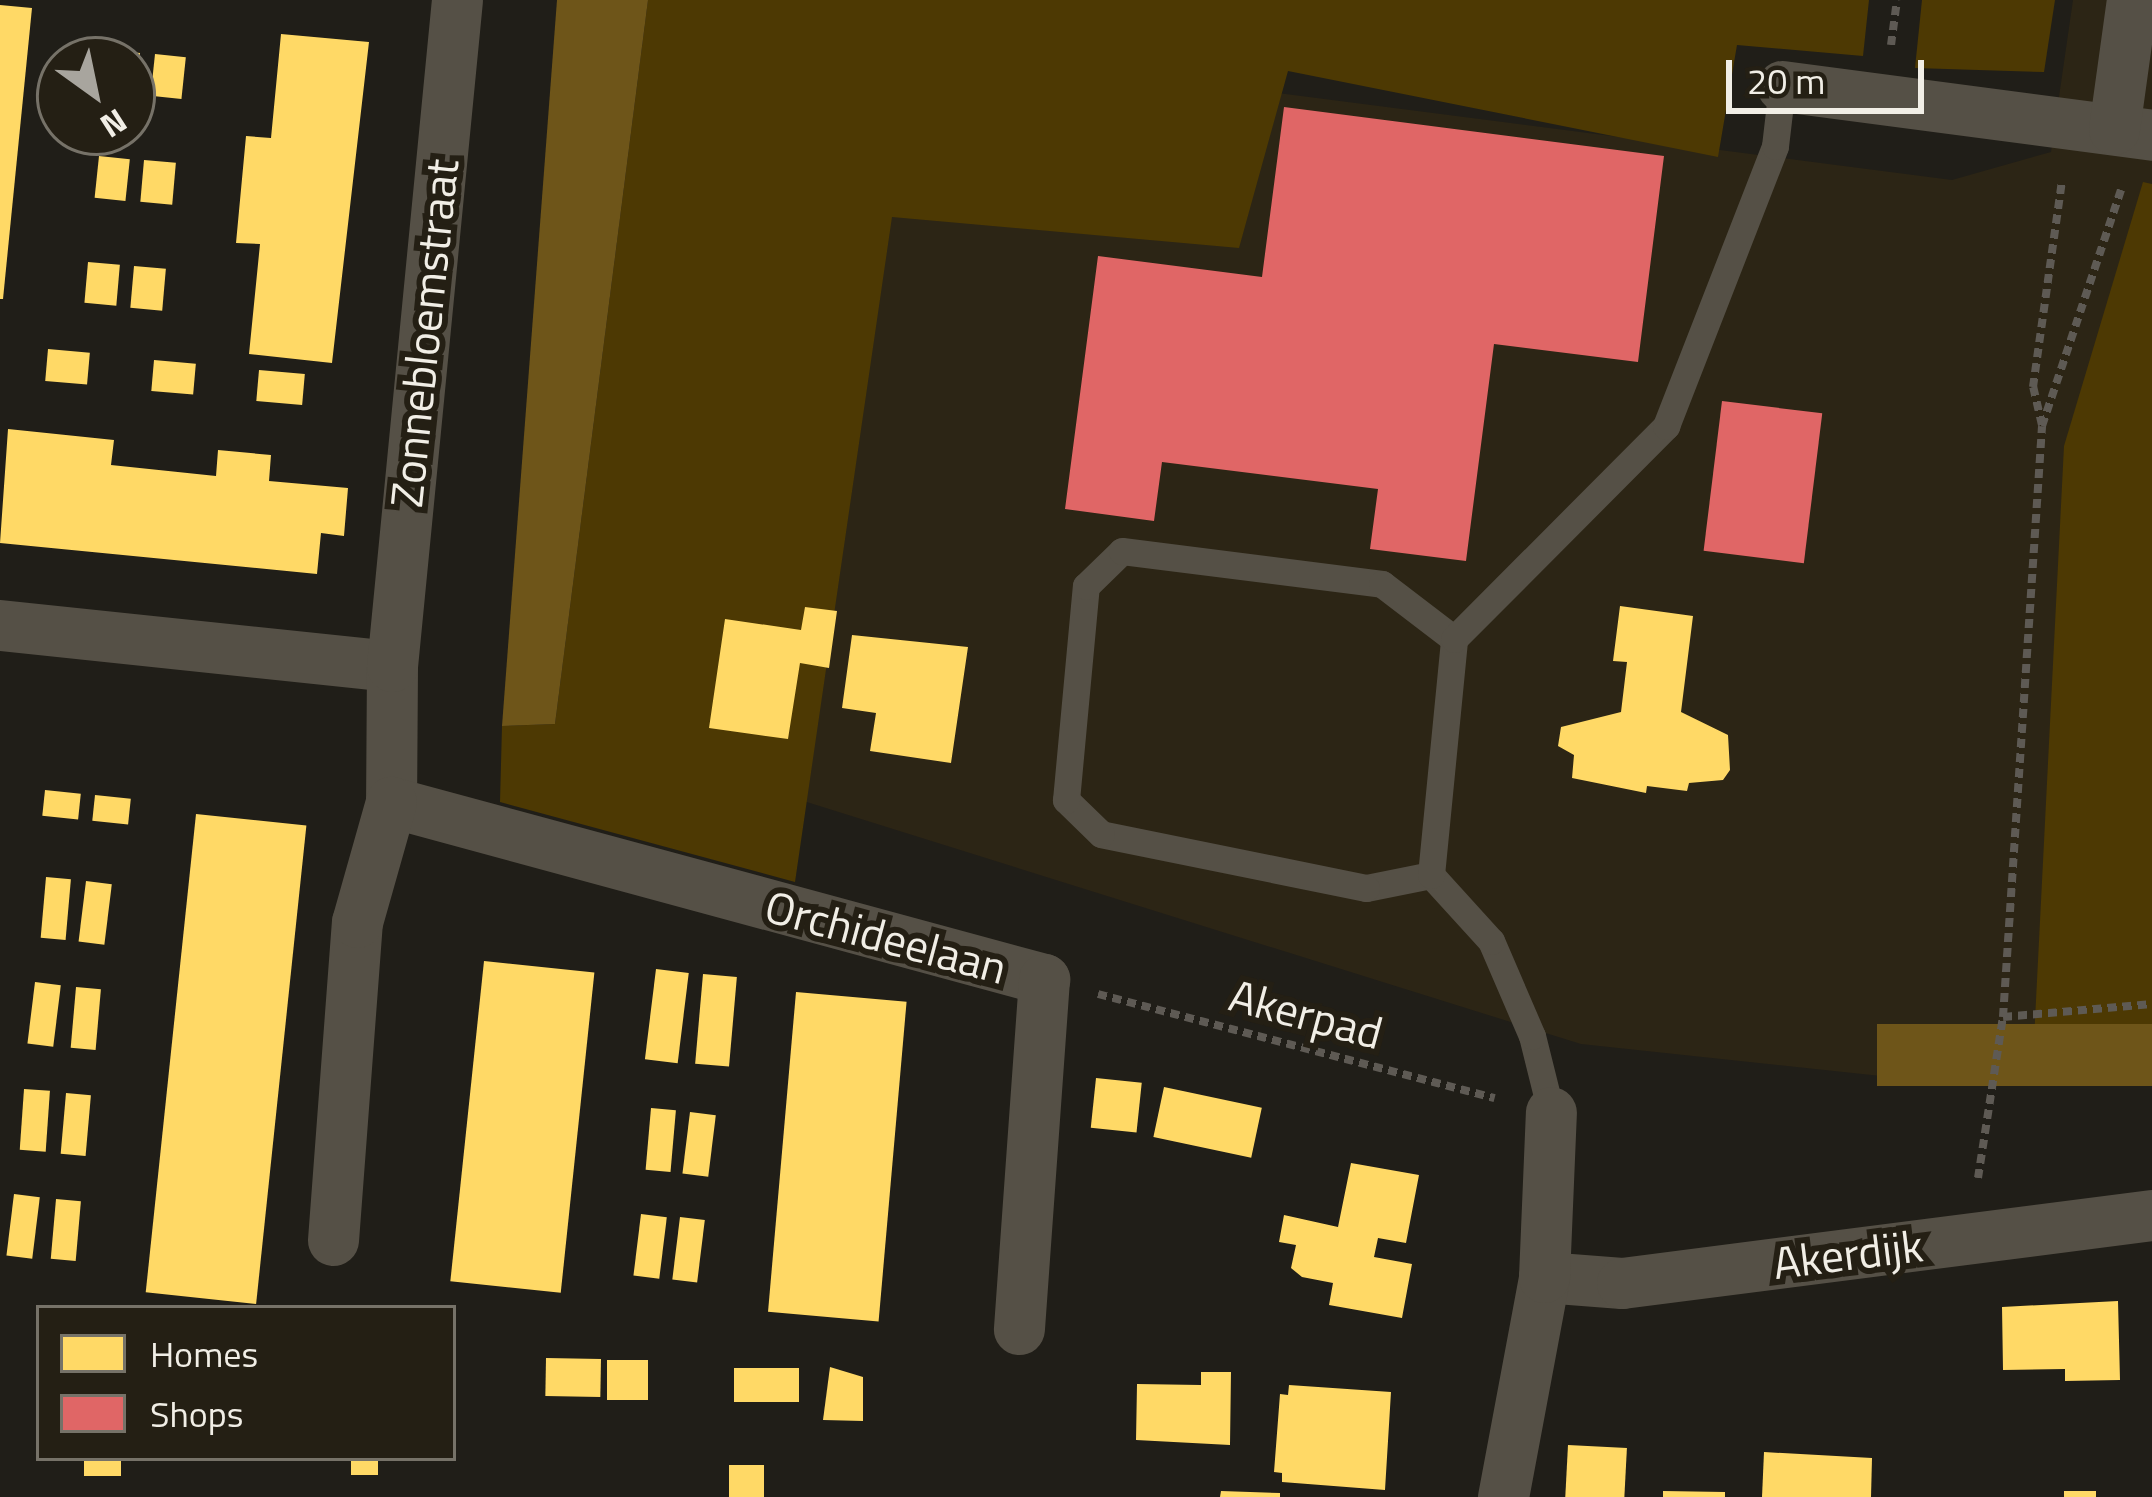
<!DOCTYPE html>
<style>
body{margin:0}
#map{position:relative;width:2152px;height:1497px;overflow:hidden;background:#201e18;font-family:"Titillium Web",sans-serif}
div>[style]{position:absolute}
.built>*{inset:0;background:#2c2515}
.green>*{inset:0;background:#4d3903}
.water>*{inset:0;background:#6e5519;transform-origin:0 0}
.homes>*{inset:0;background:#ffd966;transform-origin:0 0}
.shops>*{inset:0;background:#e06666;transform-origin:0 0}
.path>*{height:8px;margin-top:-4px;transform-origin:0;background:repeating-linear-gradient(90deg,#5e5a54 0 9px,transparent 0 15px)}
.service>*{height:27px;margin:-13.5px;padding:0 13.5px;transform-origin:13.5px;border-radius:13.5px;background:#555046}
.minor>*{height:51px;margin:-25.5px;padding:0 25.5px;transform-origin:25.5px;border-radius:25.5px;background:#555046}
span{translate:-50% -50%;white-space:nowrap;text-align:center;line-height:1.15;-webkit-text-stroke:12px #241f14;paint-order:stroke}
.street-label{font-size:45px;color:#f1eee6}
.legend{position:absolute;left:36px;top:1305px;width:420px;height:156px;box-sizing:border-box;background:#241f14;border:3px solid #767268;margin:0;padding:15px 21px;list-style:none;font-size:36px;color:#f1eee6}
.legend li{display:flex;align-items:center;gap:24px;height:60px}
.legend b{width:60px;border:3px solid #767268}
.north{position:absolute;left:36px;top:36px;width:120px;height:120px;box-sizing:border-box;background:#241f14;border:3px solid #767268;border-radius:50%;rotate:147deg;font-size:33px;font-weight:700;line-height:48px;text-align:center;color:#f1eee6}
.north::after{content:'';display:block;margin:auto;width:42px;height:54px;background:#a8a59e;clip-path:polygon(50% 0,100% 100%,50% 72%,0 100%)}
.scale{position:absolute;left:1726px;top:60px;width:198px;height:54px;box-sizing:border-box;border:6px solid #f1eee6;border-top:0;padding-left:15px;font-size:36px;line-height:42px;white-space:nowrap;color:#f1eee6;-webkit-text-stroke:9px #241f14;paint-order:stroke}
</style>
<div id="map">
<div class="built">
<div style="clip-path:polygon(2073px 0,2152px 0,2152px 1049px,1909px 1079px,1581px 1044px,714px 773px,819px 34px,1952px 180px,2051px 152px)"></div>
</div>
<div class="green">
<div style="clip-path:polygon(648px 0,1869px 0,1863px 56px,1737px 45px,1718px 157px,1288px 71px,1239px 248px,892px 217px,795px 882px,500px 802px,502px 726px,555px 724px)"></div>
<div style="clip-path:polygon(1922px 0,2055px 0,2044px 72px,1915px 68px)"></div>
<div style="clip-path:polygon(2143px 182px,2152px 184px,2152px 1024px,2034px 1040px,2064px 446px)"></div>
</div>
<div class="water">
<div style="clip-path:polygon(557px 0,648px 0,555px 724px,502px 726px)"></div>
<div style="left:2152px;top:1024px;width:62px;height:275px;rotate:90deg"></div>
</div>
<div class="homes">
<div style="clip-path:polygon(0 5px,32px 8px,3px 299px,0 299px)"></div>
<div style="clip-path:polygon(281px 34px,369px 42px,332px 363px,249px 354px,260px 244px,236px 243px,246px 136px,271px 138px)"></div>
<div style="clip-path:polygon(109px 50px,140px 53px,135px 103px,132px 60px,108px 60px)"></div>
<div style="left:155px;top:54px;width:31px;height:42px;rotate:6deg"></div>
<div style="left:99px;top:156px;width:31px;height:42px;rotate:6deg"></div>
<div style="left:144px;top:160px;width:32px;height:42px;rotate:5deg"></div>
<div style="left:88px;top:262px;width:32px;height:41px;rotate:5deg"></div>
<div style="left:134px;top:266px;width:32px;height:42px;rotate:5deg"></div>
<div style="left:48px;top:349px;width:42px;height:32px;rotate:5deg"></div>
<div style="left:154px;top:360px;width:42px;height:31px;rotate:5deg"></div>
<div style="left:259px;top:370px;width:46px;height:31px;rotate:5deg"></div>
<div style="clip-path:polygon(8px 429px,114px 440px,111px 465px,216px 476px,218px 450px,271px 455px,269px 481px,348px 488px,344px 536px,321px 533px,317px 574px,0 543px)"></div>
<div style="clip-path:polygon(1620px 606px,1693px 616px,1681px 712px,1728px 735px,1730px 770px,1723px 780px,1689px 783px,1687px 791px,1647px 786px,1646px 793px,1572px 778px,1574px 755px,1558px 746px,1561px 727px,1621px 712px,1627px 662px,1613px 661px)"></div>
<div style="clip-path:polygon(805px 607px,837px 611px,829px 668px,800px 663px,788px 739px,709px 728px,725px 619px,801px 630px)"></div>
<div style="clip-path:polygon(852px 635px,968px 647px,951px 763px,870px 751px,876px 713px,842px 708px)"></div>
<div style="left:45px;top:790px;width:36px;height:26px;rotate:6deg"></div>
<div style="left:95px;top:795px;width:36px;height:26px;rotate:6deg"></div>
<div style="left:196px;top:814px;width:111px;height:481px;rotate:6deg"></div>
<div style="left:46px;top:877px;width:25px;height:61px;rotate:5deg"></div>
<div style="left:86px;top:881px;width:26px;height:61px;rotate:7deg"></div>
<div style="left:484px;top:961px;width:111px;height:322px;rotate:6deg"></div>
<div style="left:656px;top:969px;width:33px;height:91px;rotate:7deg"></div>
<div style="left:703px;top:974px;width:34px;height:90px;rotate:5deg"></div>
<div style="left:35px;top:982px;width:26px;height:62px;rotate:7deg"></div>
<div style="left:76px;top:987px;width:25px;height:61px;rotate:5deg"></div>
<div style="left:796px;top:992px;width:111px;height:321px;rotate:5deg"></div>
<div style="left:1096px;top:1078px;width:46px;height:50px;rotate:6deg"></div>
<div style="left:1164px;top:1087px;width:100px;height:51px;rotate:12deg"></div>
<div style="left:24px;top:1089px;width:26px;height:61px;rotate:4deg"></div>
<div style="left:66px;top:1093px;width:25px;height:61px;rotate:5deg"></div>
<div style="left:651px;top:1108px;width:25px;height:62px;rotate:5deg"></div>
<div style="left:690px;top:1112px;width:26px;height:62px;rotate:7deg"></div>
<div style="clip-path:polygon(1351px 1163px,1419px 1175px,1406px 1243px,1378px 1238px,1374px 1257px,1412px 1264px,1402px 1318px,1329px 1305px,1333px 1283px,1302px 1277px,1291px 1268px,1296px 1245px,1279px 1242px,1284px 1215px,1338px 1227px)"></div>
<div style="left:14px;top:1194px;width:26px;height:62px;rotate:7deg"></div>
<div style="left:56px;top:1199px;width:25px;height:60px;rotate:5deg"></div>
<div style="left:641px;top:1214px;width:26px;height:62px;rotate:7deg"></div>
<div style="left:680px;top:1217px;width:25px;height:63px;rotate:7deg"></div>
<div style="clip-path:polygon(2118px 1301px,2120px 1380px,2065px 1381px,2065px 1369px,2003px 1370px,2002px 1307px)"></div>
<div style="left:546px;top:1358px;width:55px;height:38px;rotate:1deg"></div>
<div style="left:607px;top:1360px;width:41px;height:40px"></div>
<div style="clip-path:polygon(830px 1367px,863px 1377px,863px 1421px,823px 1420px)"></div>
<div style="left:799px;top:1368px;width:34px;height:65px;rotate:90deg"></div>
<div style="clip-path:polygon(1201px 1372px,1231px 1372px,1230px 1445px,1136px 1440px,1137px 1384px,1201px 1385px)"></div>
<div style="clip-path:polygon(1289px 1385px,1391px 1392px,1385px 1490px,1282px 1482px,1282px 1473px,1274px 1472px,1280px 1394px,1288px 1395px)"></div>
<div style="left:1568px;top:1445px;width:59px;height:52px;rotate:3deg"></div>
<div style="clip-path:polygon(1764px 1452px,1872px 1458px,1871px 1497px,1762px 1497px)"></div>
<div style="left:84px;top:1458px;width:37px;height:18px"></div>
<div style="left:351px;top:1458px;width:27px;height:17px"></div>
<div style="left:729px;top:1465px;width:35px;height:32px"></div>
<div style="clip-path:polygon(1221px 1491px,1280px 1493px,1280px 1497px,1220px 1497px)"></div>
<div style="clip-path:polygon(1663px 1491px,1725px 1492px,1725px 1497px,1663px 1497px)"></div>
<div style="left:2064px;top:1491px;width:32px;height:6px"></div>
</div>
<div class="shops">
<div style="clip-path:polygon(1284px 107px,1664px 156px,1638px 362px,1494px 344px,1466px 561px,1370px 549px,1378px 489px,1162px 462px,1154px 521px,1065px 509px,1098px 256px,1262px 277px)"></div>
<div style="left:1722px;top:401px;width:101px;height:151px;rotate:7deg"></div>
</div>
<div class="path">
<div style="left:1891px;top:45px;width:45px;rotate:-82.4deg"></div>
<div style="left:2042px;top:425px;width:39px;rotate:-103deg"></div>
<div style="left:2033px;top:387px;width:208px;rotate:-82deg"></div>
<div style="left:1098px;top:994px;width:410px;rotate:14.7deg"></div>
<div style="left:2003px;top:1017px;width:150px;rotate:-5deg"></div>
<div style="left:1978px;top:1178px;width:163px;rotate:-81.2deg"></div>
<div style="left:2003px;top:1017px;width:592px;rotate:-86.22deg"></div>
<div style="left:2042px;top:426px;width:249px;rotate:-71.5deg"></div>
</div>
<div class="service">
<div style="left:1431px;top:875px;width:66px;rotate:168.7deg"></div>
<div style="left:1366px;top:888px;width:270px;rotate:-168.5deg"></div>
<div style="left:1101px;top:834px;width:49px;rotate:-135.8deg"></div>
<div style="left:1066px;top:800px;width:215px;rotate:-84.7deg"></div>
<div style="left:1086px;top:586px;width:50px;rotate:-44.2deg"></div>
<div style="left:1122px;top:551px;width:262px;rotate:7.2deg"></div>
<div style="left:1382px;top:584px;width:91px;rotate:37.4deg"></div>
<div style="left:1551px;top:1112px;width:78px;rotate:-104deg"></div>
<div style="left:1532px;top:1036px;width:103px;rotate:-113.3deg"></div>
<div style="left:1491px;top:941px;width:89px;rotate:-132.3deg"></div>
<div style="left:1431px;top:875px;width:237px;rotate:-84.4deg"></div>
<div style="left:1454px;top:639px;width:301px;rotate:-45.1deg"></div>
<div style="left:1666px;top:426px;width:300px;rotate:-68.7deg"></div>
<div style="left:1775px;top:146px;width:60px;rotate:-83.3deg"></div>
</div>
<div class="minor">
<div style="left:1782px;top:86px;width:373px;rotate:7.5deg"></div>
<div style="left:2114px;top:129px;width:130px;rotate:-82.1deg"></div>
<div style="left:0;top:625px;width:394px;rotate:6deg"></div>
<div style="left:392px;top:666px;width:136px;rotate:90.4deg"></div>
<div style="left:391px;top:802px;width:677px;rotate:15.17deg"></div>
<div style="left:1044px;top:979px;width:351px;rotate:94.1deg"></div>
<div style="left:392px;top:666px;width:669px;rotate:-84.43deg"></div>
<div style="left:333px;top:1240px;width:319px;rotate:-85.7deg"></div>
<div style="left:357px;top:922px;width:125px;rotate:-74.2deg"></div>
<div style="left:1544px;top:1277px;width:78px;rotate:4.4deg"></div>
<div style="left:1622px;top:1283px;width:534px;rotate:-7.31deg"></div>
<div style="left:1503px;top:1497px;width:224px;rotate:-79.4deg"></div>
<div style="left:1544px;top:1277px;width:165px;rotate:-87.6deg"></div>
</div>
<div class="street-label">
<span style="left:424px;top:333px;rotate:-84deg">Zonnebloemstraat</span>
<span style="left:886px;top:937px;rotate:15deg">Orchideelaan</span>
<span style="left:1306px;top:1014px;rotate:15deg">Akerpad</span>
<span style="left:1848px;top:1254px;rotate:-7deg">Akerdijk</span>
</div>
<ul class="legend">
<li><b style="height:33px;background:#ffd966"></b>Homes</li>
<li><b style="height:33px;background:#e06666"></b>Shops</li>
</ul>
<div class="north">N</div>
<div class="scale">20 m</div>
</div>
